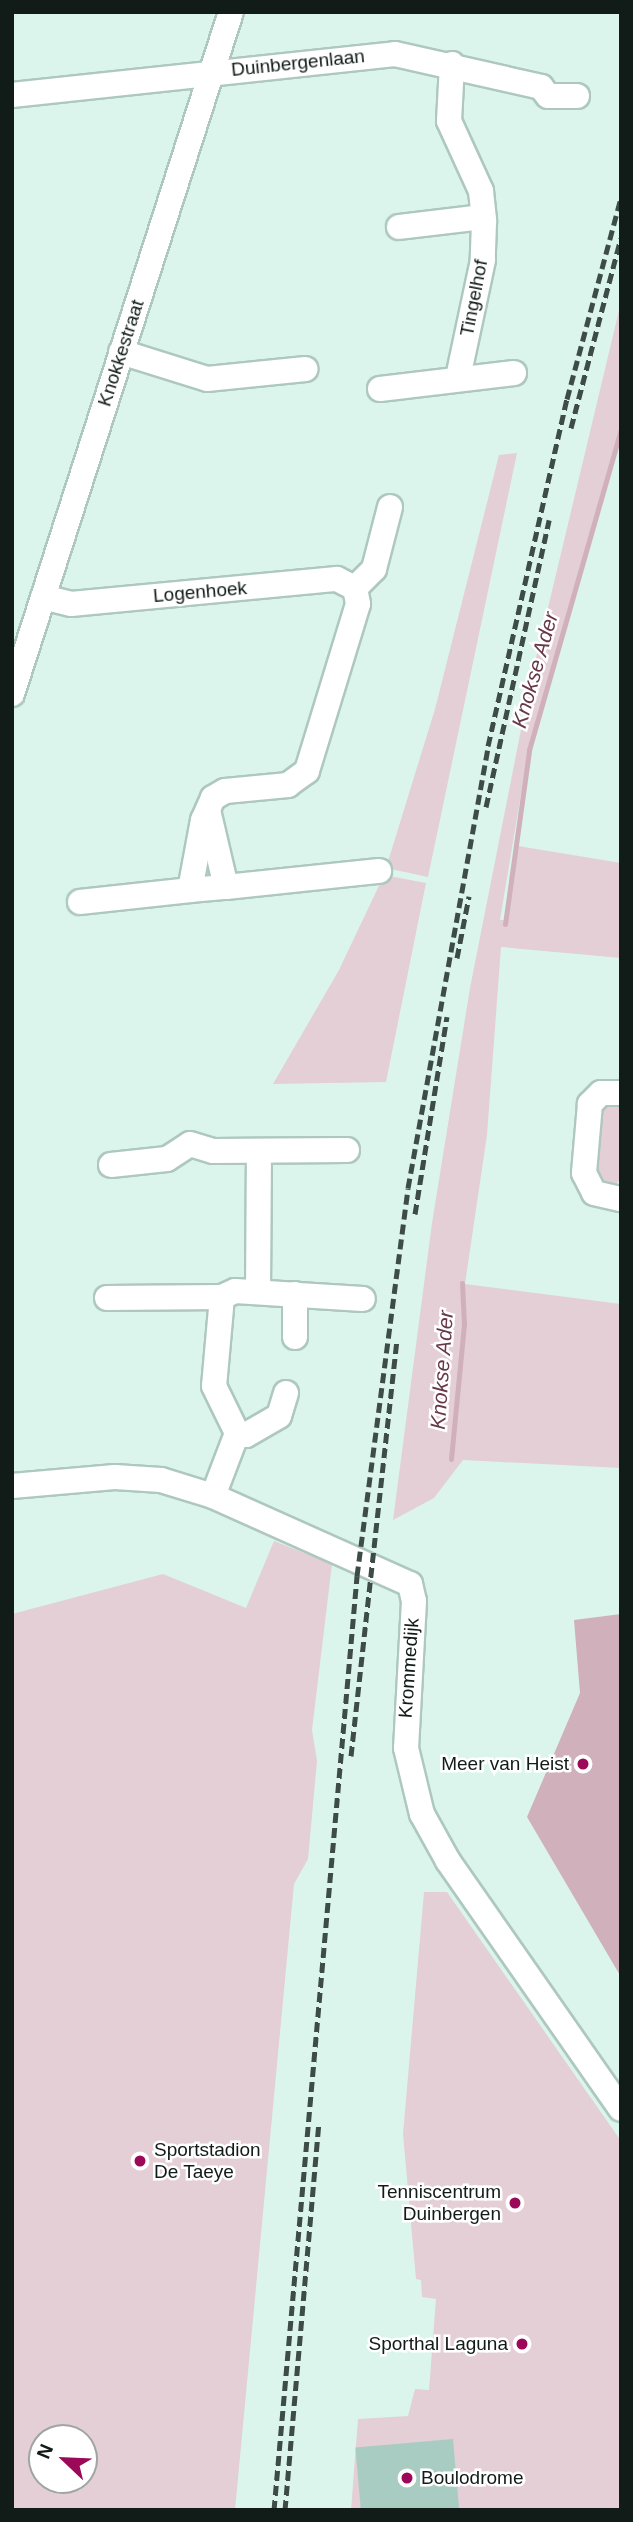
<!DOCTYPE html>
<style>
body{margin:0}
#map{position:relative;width:633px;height:2522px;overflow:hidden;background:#dbf5ed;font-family:Helvetica,sans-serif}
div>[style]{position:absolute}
.green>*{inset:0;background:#e4cfd6}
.water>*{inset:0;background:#d0b0bb}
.stream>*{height:5px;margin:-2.5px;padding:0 2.5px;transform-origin:2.5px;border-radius:2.5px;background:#d0b0bb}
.building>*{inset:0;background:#a9ccc2;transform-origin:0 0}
.roads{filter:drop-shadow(2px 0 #aec8c1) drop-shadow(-2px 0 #aec8c1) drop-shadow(0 2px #aec8c1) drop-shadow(0 -2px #aec8c1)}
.minor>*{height:24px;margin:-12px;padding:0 12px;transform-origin:12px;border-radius:12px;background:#fff}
.rail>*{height:5px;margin-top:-2.5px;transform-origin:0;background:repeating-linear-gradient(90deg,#3e4c48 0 10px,transparent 0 15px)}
.dots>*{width:19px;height:19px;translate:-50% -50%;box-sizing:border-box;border:4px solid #fff;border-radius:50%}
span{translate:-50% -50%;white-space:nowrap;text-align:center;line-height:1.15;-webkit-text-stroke:5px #fff;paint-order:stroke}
.street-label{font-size:19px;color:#111b18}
.poi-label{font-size:19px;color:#111b18}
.right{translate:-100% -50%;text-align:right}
.left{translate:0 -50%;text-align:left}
.water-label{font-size:21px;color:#67384a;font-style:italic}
.frame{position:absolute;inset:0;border:14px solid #111b18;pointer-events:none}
.north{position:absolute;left:28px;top:2424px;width:70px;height:70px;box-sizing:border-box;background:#fff;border:2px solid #a0a4a3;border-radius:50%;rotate:293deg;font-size:19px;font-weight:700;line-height:28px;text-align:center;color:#111b18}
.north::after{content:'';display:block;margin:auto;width:24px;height:32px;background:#9b0958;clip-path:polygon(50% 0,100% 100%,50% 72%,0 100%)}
</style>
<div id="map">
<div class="green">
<div style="clip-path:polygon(621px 302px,621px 428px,529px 746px,500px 920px,505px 920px,518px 846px,621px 863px,621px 958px,501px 947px,487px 1135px,465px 1284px,621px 1304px,621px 1468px,463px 1460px,434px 1498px,393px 1520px,432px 1223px,470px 988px,531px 679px)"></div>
<div style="clip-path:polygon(517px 453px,428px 877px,386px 868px,435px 709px,499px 455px)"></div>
<div style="clip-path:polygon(384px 875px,426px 883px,386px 1082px,273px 1084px,339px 970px)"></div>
<div style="clip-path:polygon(600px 1103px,621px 1103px,621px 1178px,612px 1189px,591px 1175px)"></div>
<div style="clip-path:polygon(evenodd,274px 1541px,332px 1564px,312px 1730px,317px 1761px,308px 1859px,294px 1884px,235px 2510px,12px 2510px,12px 1614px,163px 1574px,246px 1608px,274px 1541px,42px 2438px,84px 2438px,84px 2480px,42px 2480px,42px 2438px)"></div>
<div style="clip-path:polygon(424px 1892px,447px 1892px,621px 2141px,621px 2510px,351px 2510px,358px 2419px,408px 2416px,415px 2389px,429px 2390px,436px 2299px,422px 2297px,421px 2280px,416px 2279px,403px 2134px)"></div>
</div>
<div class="water">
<div style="clip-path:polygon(621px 1614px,621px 1977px,527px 1817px,580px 1693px,574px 1620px)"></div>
</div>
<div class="stream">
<div style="left:505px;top:924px;width:176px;rotate:-82.1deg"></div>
<div style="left:529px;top:750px;width:333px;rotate:-74deg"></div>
<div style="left:451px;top:1459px;width:136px;rotate:-84.5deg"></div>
<div style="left:464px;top:1324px;width:41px;rotate:-92.8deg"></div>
</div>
<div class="building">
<div style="left:453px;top:2439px;width:71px;height:98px;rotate:85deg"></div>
</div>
<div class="roads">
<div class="minor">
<div style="left:452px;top:64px;width:57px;rotate:93deg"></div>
<div style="left:449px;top:121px;width:77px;rotate:65.4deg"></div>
<div style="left:481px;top:191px;width:31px;rotate:84deg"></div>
<div style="left:484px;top:222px;width:38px;rotate:92deg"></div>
<div style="left:483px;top:260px;width:121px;rotate:102deg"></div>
<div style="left:12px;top:95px;width:385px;rotate:-6.1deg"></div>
<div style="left:395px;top:54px;width:150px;rotate:12.7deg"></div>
<div style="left:541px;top:87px;width:11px;rotate:52deg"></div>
<div style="left:548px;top:96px;width:29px"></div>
<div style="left:399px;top:227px;width:85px;rotate:-6.8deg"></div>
<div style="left:121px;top:352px;width:90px;rotate:17.4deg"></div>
<div style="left:207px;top:379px;width:99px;rotate:-5.8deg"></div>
<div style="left:380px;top:389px;width:135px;rotate:-6.8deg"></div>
<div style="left:355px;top:588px;width:27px;rotate:-45deg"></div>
<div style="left:374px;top:569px;width:64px;rotate:-75.5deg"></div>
<div style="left:43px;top:597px;width:29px;rotate:14deg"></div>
<div style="left:71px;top:604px;width:267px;rotate:-5.4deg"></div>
<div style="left:337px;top:579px;width:20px;rotate:27deg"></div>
<div style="left:355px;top:588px;width:16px;rotate:79deg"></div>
<div style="left:358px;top:604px;width:175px;rotate:107deg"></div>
<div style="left:307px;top:771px;width:24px;rotate:144deg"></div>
<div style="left:288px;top:785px;width:63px;rotate:174.6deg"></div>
<div style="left:225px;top:791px;width:14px;rotate:150deg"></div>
<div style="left:213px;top:798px;width:24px;rotate:114deg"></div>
<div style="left:203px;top:820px;width:71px;rotate:100.5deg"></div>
<div style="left:190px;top:890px;width:36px;rotate:-5deg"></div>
<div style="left:226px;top:887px;width:79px;rotate:-103.2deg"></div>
<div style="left:12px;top:694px;width:716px;rotate:-72.2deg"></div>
<div style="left:226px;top:887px;width:154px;rotate:-6deg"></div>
<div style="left:80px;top:902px;width:111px;rotate:-6.2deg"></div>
<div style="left:621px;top:1093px;width:20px;rotate:180deg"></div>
<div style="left:601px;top:1093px;width:16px;rotate:135deg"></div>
<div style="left:590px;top:1104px;width:69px;rotate:95deg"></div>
<div style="left:584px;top:1173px;width:22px;rotate:63deg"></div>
<div style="left:594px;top:1193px;width:28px;rotate:13deg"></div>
<div style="left:111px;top:1165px;width:56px;rotate:-6.1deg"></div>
<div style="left:167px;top:1159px;width:27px;rotate:-33deg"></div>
<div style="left:190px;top:1144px;width:24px;rotate:17deg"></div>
<div style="left:213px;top:1151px;width:134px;rotate:-0.4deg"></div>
<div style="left:258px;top:1292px;width:141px;rotate:-89.6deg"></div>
<div style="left:222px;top:1297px;width:89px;rotate:95.1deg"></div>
<div style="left:214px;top:1386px;width:52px;rotate:63.9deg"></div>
<div style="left:107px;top:1298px;width:115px;rotate:-0.5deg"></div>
<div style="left:222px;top:1297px;width:14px;rotate:-25deg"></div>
<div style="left:235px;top:1291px;width:128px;rotate:3.6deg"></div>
<div style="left:295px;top:1337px;width:43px;rotate:-90deg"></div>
<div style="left:12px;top:1486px;width:103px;rotate:-5deg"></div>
<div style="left:115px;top:1477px;width:46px;rotate:3.7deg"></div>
<div style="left:161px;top:1480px;width:54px;rotate:17.1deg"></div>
<div style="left:213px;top:1496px;width:216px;rotate:24.1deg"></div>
<div style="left:410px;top:1584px;width:17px;rotate:77deg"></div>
<div style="left:414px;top:1601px;width:147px;rotate:93.1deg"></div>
<div style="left:406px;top:1748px;width:68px;rotate:76.4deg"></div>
<div style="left:422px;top:1814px;width:54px;rotate:61deg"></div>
<div style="left:448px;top:1861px;width:302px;rotate:55.1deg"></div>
<div style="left:213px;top:1496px;width:67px;rotate:-69.1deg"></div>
<div style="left:237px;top:1433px;width:9px;rotate:13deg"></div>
<div style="left:246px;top:1435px;width:38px;rotate:-30deg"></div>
<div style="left:279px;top:1416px;width:24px;rotate:-73deg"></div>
</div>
</div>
<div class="rail">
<div style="left:571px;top:428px;width:196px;rotate:-75.3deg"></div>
<div style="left:486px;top:807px;width:294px;rotate:-77.6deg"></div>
<div style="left:457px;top:958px;width:63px;rotate:-79deg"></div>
<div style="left:415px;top:1214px;width:200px;rotate:-80.8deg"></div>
<div style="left:351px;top:1756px;width:417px;rotate:-83.7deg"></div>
<div style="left:274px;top:2510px;width:938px;rotate:-84.92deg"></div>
<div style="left:357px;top:1576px;width:391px;rotate:-82.5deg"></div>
<div style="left:408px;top:1188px;width:449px;rotate:-79.7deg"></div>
<div style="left:488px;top:746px;width:356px;rotate:-77.2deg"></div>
<div style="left:567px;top:399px;width:208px;rotate:-75deg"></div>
<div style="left:285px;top:2510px;width:389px;rotate:-85deg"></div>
</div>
<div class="dots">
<div style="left:583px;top:1764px;background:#9b0958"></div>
<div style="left:140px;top:2161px;background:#9b0958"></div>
<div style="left:515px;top:2203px;background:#9b0958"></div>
<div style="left:522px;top:2344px;background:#9b0958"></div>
<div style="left:407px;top:2478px;background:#9b0958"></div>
</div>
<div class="street-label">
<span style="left:298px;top:63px;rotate:-6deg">Duinbergenlaan</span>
<span style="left:474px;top:298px;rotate:-79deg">Tingelhof</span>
<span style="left:121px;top:353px;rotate:-72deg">Knokkestraat</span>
<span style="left:200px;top:592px;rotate:-5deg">Logenhoek</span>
<span style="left:409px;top:1668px;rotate:-86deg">Krommedijk</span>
</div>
<div class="poi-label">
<span class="right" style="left:569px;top:1764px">Meer van Heist</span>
<span class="left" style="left:154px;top:2161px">Sportstadion<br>De Taeye</span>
<span class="right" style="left:501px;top:2203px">Tenniscentrum<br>Duinbergen</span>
<span class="right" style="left:508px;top:2344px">Sporthal Laguna</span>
<span class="left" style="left:421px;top:2478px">Boulodrome</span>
</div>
<div class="water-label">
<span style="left:535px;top:670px;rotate:-74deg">Knokse Ader</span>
<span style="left:442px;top:1370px;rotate:-86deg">Knokse Ader</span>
</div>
<div class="frame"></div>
<div class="north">N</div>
</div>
